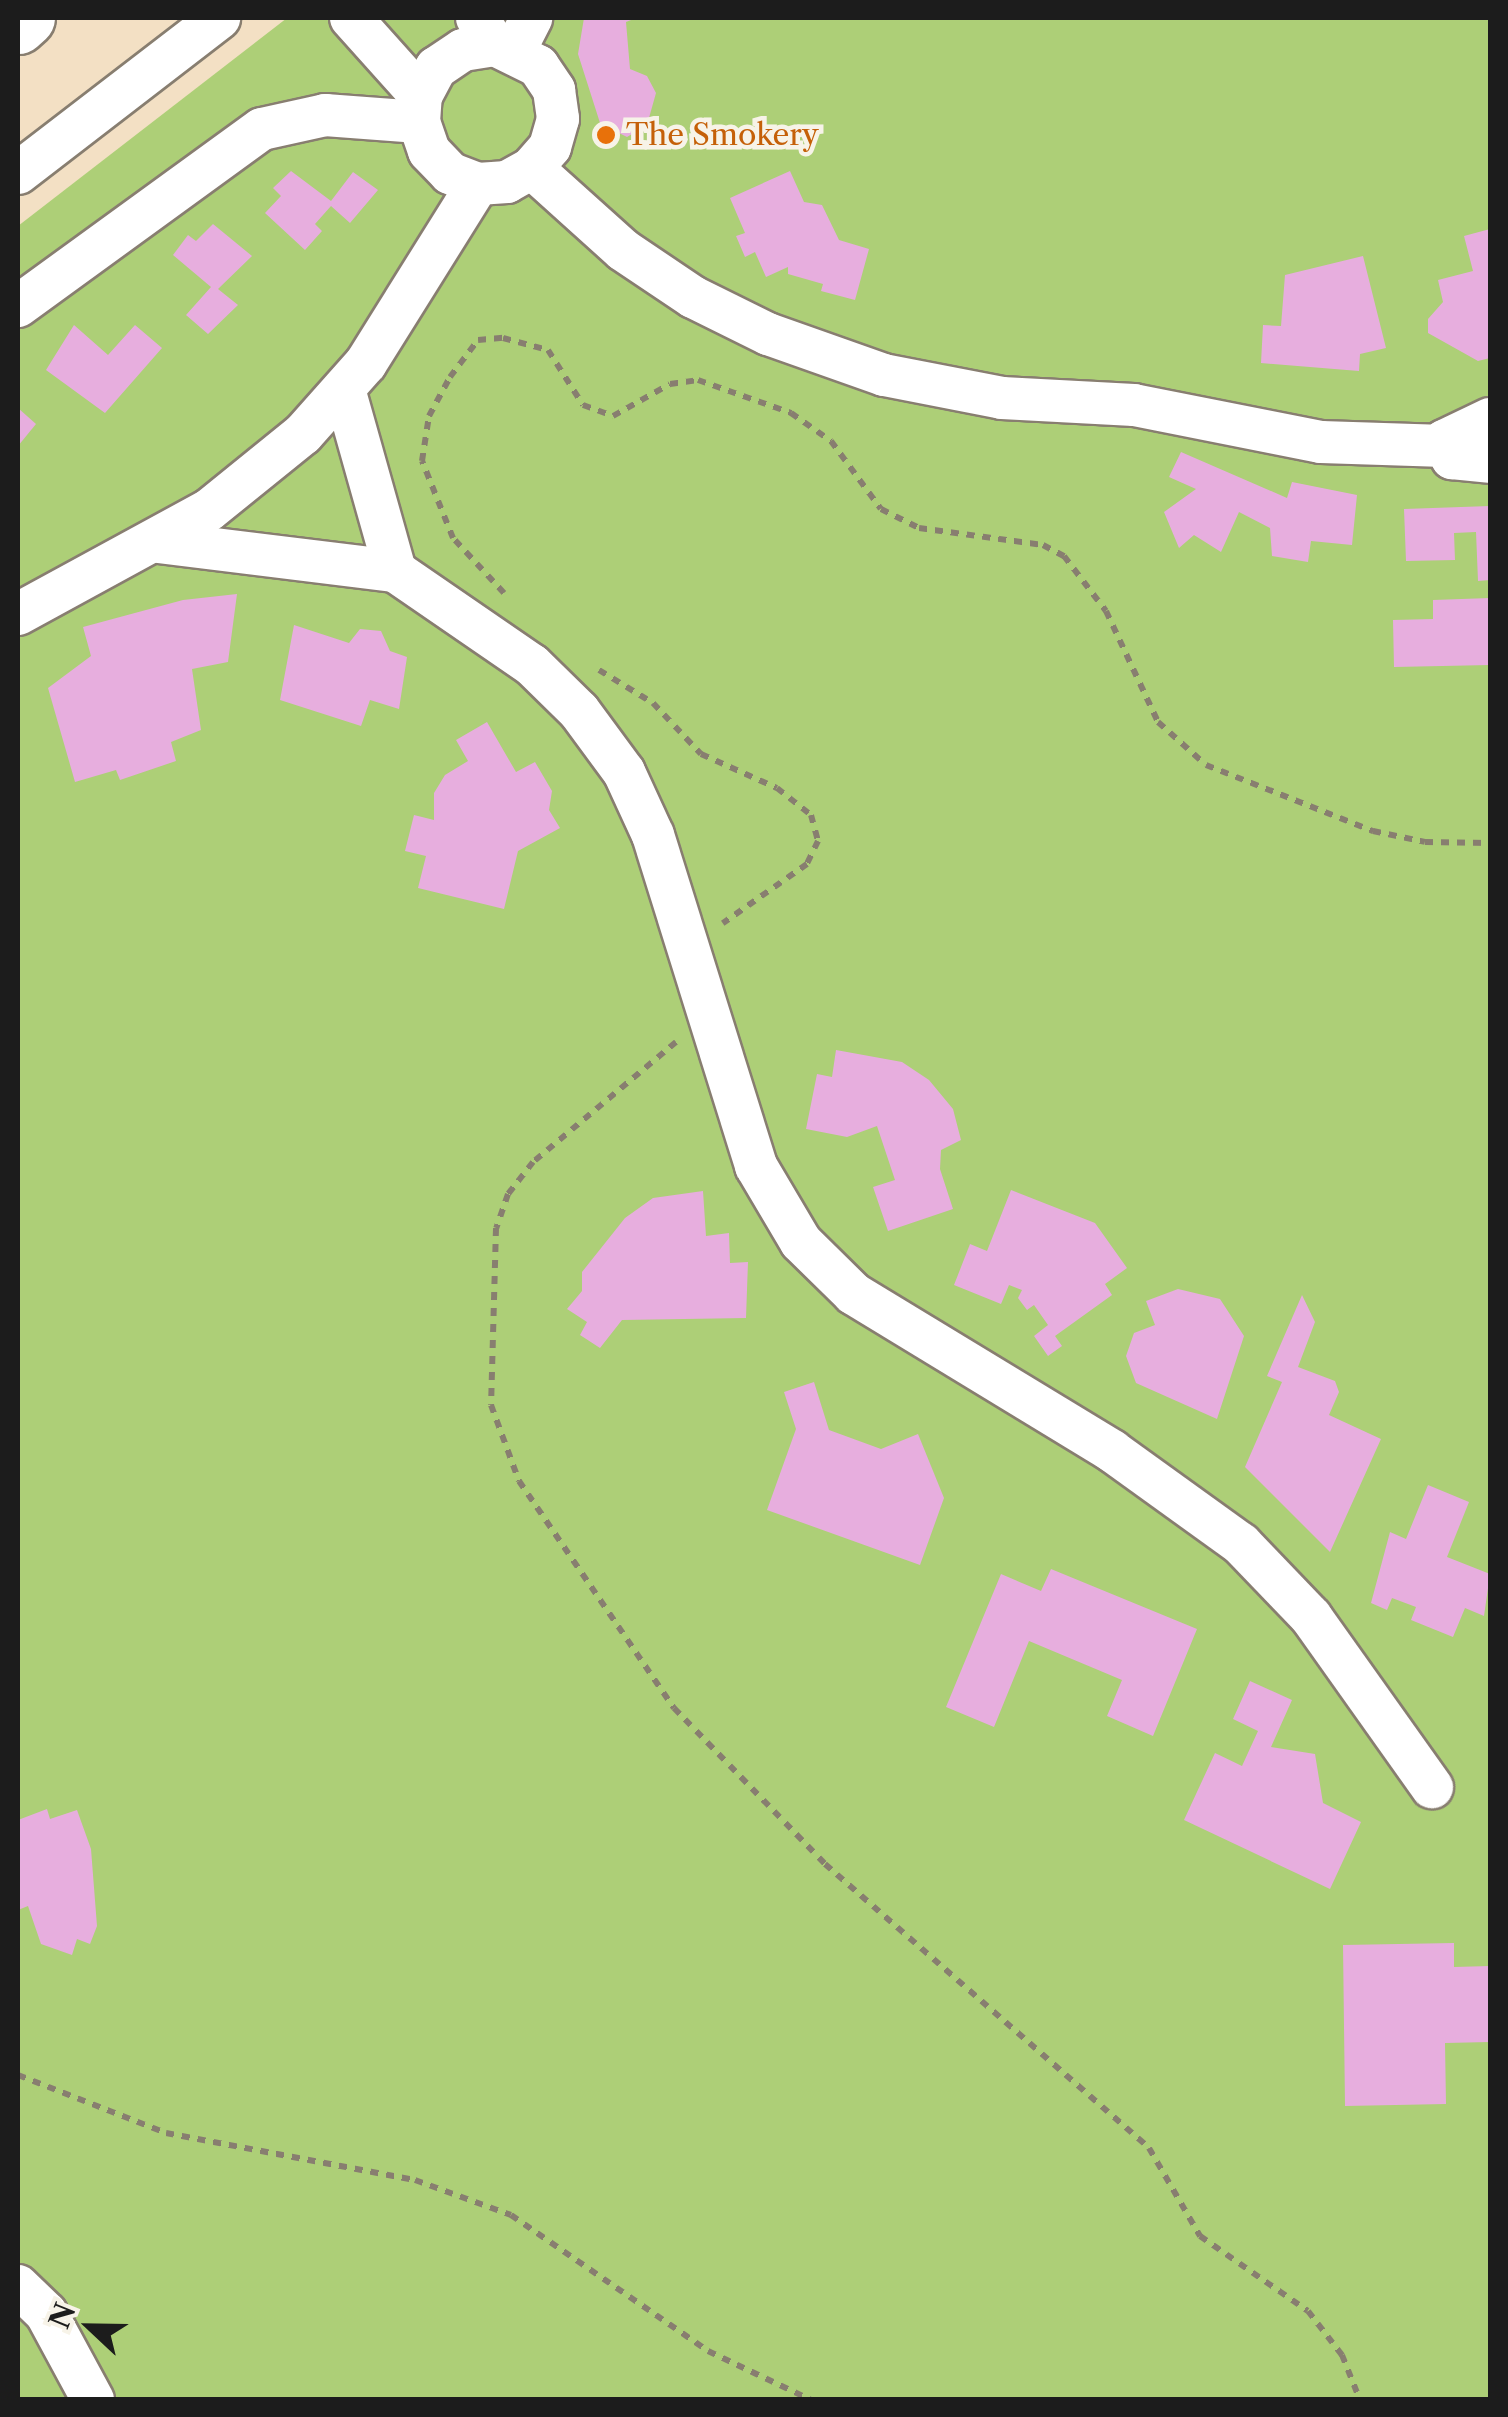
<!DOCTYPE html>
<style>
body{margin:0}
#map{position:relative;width:1508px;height:2417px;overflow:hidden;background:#f3e0c4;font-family:"Libre Caslon Text",serif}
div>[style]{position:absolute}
.green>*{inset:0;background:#adcf77}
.building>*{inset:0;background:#e7aede}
.path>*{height:6px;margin-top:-3px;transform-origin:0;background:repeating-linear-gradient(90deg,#887e70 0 8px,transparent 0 16px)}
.roads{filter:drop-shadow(2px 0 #887e70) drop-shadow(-2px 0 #887e70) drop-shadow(0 2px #887e70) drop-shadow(0 -2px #887e70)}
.minor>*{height:42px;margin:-21px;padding:0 21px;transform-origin:21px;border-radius:21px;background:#fff}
.primary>*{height:55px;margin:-27.5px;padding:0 27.5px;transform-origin:27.5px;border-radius:27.5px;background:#fff}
.dots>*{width:28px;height:28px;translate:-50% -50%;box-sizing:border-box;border:5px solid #f7f3e8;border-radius:50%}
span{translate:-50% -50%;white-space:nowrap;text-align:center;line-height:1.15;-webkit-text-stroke:9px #f7f3e8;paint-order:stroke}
.food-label{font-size:30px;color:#c56008}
.left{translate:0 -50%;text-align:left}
.frame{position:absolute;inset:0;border:20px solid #1c1c1c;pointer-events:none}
.north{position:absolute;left:40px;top:2277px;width:100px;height:100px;-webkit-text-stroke:8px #f7f3e8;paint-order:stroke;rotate:292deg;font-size:28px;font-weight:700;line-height:40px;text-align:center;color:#1c1c1c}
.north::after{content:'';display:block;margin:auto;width:35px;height:45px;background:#1c1c1c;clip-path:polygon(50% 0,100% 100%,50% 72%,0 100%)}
</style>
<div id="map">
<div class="green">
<div style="clip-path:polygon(287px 18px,1490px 18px,1490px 2399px,18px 2400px,18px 226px)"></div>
</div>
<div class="building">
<div style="clip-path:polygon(584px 18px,636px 18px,626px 22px,630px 69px,647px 76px,656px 93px,647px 125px,627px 137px,617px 132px,608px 148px,578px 54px)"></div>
<div style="clip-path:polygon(291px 171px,331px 201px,353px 172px,378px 190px,350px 223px,331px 206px,315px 224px,322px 231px,305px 250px,265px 213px,281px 196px,273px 188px)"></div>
<div style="clip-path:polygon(790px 171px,804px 202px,822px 205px,839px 240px,869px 249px,855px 300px,821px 291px,823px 284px,788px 274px,788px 267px,766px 277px,755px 252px,745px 257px,736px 236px,745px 233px,730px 198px)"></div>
<div style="clip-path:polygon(213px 224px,252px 256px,218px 289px,238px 305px,208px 334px,186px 315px,211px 287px,173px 255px,188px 235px,196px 241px)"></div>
<div style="clip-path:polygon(1490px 229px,1490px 358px,1478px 361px,1428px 333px,1428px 319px,1443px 302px,1438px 280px,1473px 271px,1464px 236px)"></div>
<div style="clip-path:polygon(1363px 256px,1386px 348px,1360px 354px,1359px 371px,1261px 363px,1263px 325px,1281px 326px,1285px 275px)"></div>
<div style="clip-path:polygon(74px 325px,108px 355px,135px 325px,162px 348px,105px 413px,46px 370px)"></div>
<div style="clip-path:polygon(18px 408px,36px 424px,18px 446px)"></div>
<div style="clip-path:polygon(1181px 452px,1287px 498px,1292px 482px,1357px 495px,1352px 545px,1311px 541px,1308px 562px,1272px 556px,1270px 528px,1239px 512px,1221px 552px,1194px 535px,1179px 548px,1164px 512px,1196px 489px,1169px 477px)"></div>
<div style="clip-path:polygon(1490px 506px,1490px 580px,1478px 581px,1476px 532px,1454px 533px,1455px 560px,1406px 561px,1404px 509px)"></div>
<div style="clip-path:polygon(237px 594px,228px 662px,192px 669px,201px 730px,171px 742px,176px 761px,120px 780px,116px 770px,75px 782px,48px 688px,91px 656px,83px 627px,183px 600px)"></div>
<div style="clip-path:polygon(1490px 598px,1490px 665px,1394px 667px,1393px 620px,1433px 619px,1433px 600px)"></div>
<div style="clip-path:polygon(294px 625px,349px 643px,360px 629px,381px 631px,390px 651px,407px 657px,399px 709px,370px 700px,361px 726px,280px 700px)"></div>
<div style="clip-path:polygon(487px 722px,516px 772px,535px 762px,552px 791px,549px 810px,560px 828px,518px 851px,504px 909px,418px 888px,426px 856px,405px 851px,414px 815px,434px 820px,434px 793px,445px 775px,468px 761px,456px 740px)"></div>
<div style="clip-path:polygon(836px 1050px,902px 1062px,929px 1080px,953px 1109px,961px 1140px,941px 1150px,940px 1169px,953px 1209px,888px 1231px,873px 1187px,895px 1180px,877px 1126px,847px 1137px,806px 1129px,817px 1074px,832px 1077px)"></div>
<div style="clip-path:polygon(1011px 1190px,1095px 1223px,1127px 1268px,1105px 1284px,1112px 1295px,1055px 1336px,1062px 1346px,1048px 1356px,1034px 1336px,1048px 1325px,1034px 1305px,1027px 1310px,1018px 1298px,1022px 1290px,1009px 1285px,1001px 1304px,954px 1285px,970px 1244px,987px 1251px)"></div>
<div style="clip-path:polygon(703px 1191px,706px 1236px,729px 1233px,730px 1263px,748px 1262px,746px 1318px,622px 1320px,600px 1348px,580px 1335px,587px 1322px,567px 1309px,582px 1291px,582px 1272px,625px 1218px,653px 1198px)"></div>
<div style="clip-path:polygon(1178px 1289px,1220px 1299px,1244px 1336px,1217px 1419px,1136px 1383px,1126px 1356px,1134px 1333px,1155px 1325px,1146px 1301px)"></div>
<div style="clip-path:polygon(1302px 1295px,1315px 1322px,1298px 1367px,1335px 1381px,1339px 1392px,1329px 1415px,1381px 1439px,1330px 1552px,1245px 1467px,1282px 1382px,1267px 1376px)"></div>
<div style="clip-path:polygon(814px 1382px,829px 1430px,881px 1449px,918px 1434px,944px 1498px,920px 1565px,767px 1510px,796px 1429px,784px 1392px)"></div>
<div style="clip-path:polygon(1428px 1485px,1469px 1502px,1447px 1557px,1490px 1574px,1484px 1616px,1465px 1608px,1453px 1637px,1411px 1620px,1416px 1607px,1392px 1598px,1387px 1610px,1371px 1603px,1390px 1532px,1406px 1539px)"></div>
<div style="clip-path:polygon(1051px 1569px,1197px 1629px,1153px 1736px,1107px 1716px,1122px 1680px,1029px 1641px,994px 1727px,946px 1707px,1001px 1574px,1041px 1591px)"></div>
<div style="clip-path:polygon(1250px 1681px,1292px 1700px,1271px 1747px,1315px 1754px,1323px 1803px,1361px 1822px,1330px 1889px,1184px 1820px,1215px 1753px,1242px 1766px,1258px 1731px,1233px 1719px)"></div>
<div style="clip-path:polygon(47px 1809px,50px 1819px,77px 1810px,91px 1849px,97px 1926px,90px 1944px,77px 1939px,72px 1955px,41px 1944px,28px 1906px,18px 1910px,18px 1820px)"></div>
<div style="clip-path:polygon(1454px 1943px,1454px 1967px,1490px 1966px,1490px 2042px,1445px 2043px,1446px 2104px,1345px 2106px,1343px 1945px)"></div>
</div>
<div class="path">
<div style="left:504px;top:593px;width:75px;rotate:-132.8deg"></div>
<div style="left:453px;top:538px;width:83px;rotate:-111.9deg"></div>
<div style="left:422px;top:461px;width:46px;rotate:-81.2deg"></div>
<div style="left:429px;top:416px;width:44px;rotate:-61.7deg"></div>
<div style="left:450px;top:377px;width:46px;rotate:-52.9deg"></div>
<div style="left:478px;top:340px;width:25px;rotate:-5deg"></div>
<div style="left:503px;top:338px;width:47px;rotate:14.9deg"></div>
<div style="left:548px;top:350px;width:65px;rotate:57.5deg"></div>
<div style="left:583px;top:405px;width:32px;rotate:20deg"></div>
<div style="left:613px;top:416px;width:65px;rotate:-29.3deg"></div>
<div style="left:670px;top:384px;width:28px;rotate:-8deg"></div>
<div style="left:698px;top:380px;width:99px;rotate:19.5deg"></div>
<div style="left:791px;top:413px;width:49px;rotate:35deg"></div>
<div style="left:831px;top:441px;width:84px;rotate:53.7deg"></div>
<div style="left:881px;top:509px;width:42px;rotate:26.6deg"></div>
<div style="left:919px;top:528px;width:125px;rotate:7.8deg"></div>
<div style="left:1043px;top:545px;width:24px;rotate:28deg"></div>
<div style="left:1064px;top:556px;width:69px;rotate:52.6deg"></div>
<div style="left:1106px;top:611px;width:123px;rotate:64.9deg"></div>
<div style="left:1158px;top:722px;width:64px;rotate:41.9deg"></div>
<div style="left:1206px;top:765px;width:180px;rotate:21.6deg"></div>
<div style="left:1373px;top:831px;width:53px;rotate:11.9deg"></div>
<div style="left:1425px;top:842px;width:65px;rotate:0.9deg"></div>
<div style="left:599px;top:670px;width:63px;rotate:31.4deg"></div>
<div style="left:653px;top:703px;width:70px;rotate:46.7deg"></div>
<div style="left:701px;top:754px;width:83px;rotate:24.1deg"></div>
<div style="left:777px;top:788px;width:43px;rotate:38.5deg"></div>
<div style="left:811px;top:815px;width:27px;rotate:75deg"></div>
<div style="left:818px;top:841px;width:25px;rotate:116deg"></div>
<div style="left:807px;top:864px;width:103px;rotate:144.9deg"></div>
<div style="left:676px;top:1042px;width:187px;rotate:140deg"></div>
<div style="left:533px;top:1162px;width:41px;rotate:128deg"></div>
<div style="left:508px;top:1194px;width:36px;rotate:109deg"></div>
<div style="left:496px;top:1228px;width:177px;rotate:91.6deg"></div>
<div style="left:491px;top:1405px;width:81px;rotate:69.8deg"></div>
<div style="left:519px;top:1481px;width:275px;rotate:55.7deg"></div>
<div style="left:674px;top:1708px;width:217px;rotate:45.9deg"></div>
<div style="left:825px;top:1864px;width:431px;rotate:41.2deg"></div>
<div style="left:1149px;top:2148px;width:102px;rotate:59.9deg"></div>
<div style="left:1200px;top:2236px;width:131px;rotate:34.8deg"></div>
<div style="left:1308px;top:2311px;width:56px;rotate:52.3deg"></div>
<div style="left:1342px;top:2355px;width:48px;rotate:68.2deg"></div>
<div style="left:18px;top:2075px;width:159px;rotate:21.4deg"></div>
<div style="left:166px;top:2133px;width:253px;rotate:10.7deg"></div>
<div style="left:415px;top:2180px;width:102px;rotate:20deg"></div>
<div style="left:511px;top:2215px;width:239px;rotate:34.6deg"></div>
<div style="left:708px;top:2351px;width:114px;rotate:25.4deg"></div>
</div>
<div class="roads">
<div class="minor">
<div style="left:351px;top:18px;width:105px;rotate:48.1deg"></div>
<div style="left:477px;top:18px;width:32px;rotate:56deg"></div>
<div style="left:495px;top:45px;width:48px;rotate:26deg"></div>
<div style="left:538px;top:66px;width:29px;rotate:56deg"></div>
<div style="left:554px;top:90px;width:29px;rotate:82deg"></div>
<div style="left:558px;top:119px;width:29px;rotate:106deg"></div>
<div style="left:550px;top:147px;width:28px;rotate:131deg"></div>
<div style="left:532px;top:168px;width:29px;rotate:151deg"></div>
<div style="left:507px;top:182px;width:29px;rotate:176deg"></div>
<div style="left:478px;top:184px;width:30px;rotate:-159deg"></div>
<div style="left:450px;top:173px;width:30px;rotate:-134deg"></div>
<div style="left:429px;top:151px;width:31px;rotate:-109deg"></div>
<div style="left:419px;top:122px;width:26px;rotate:-86deg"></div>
<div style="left:421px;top:96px;width:32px;rotate:-62deg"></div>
<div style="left:436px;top:68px;width:32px;rotate:-34deg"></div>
<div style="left:463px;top:50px;width:32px;rotate:-9deg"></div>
<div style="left:515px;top:50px;width:36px;rotate:-63deg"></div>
<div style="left:532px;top:168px;width:122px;rotate:42deg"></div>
<div style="left:623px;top:250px;width:84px;rotate:33.9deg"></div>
<div style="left:693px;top:297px;width:84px;rotate:26.3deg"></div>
<div style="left:768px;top:334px;width:123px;rotate:19.5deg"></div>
<div style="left:884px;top:375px;width:120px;rotate:11deg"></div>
<div style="left:1002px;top:398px;width:132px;rotate:3deg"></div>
<div style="left:1134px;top:405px;width:191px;rotate:11.2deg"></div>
<div style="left:1321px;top:442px;width:124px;rotate:1.8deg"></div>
<div style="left:18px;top:173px;width:254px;rotate:-37.6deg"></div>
<div style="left:18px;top:306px;width:301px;rotate:-36deg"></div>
<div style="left:262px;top:129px;width:65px;rotate:-12.5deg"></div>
<div style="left:325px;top:115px;width:94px;rotate:4.3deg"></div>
<div style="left:344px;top:389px;width:189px;rotate:74.3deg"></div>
<div style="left:1490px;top:419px;width:51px;rotate:154.4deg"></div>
<div style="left:1444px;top:441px;width:19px;rotate:65deg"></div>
<div style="left:1452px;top:458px;width:38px;rotate:6deg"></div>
<div style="left:158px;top:542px;width:239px;rotate:7deg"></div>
<div style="left:395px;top:571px;width:166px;rotate:34.5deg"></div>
<div style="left:532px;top:665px;width:66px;rotate:44.4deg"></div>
<div style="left:579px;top:711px;width:76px;rotate:53.6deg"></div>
<div style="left:624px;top:772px;width:69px;rotate:65.3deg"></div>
<div style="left:653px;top:835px;width:347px;rotate:72.7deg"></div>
<div style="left:756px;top:1166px;width:88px;rotate:59.4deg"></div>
<div style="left:801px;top:1242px;width:74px;rotate:44.5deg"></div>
<div style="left:854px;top:1294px;width:302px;rotate:31.3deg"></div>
<div style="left:1112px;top:1451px;width:159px;rotate:35.8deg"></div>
<div style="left:1241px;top:1544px;width:101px;rotate:46.2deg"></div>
<div style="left:1311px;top:1617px;width:209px;rotate:54.6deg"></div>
<div style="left:18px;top:614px;width:217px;rotate:-28.6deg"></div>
<div style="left:209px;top:510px;width:121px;rotate:-39deg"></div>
<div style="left:303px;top:434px;width:95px;rotate:-48.4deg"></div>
<div style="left:366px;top:363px;width:211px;rotate:-58deg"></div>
<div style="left:18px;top:2286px;width:39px;rotate:44deg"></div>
<div style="left:46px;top:2313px;width:99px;rotate:61.6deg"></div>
</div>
<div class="primary">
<div style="left:18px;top:26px;width:12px;rotate:-42deg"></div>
</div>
</div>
<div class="dots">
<div style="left:606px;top:135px;background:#e8710a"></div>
</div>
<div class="food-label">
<span class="left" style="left:626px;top:135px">The Smokery</span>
</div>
<div class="frame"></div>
<div class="north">N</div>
</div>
